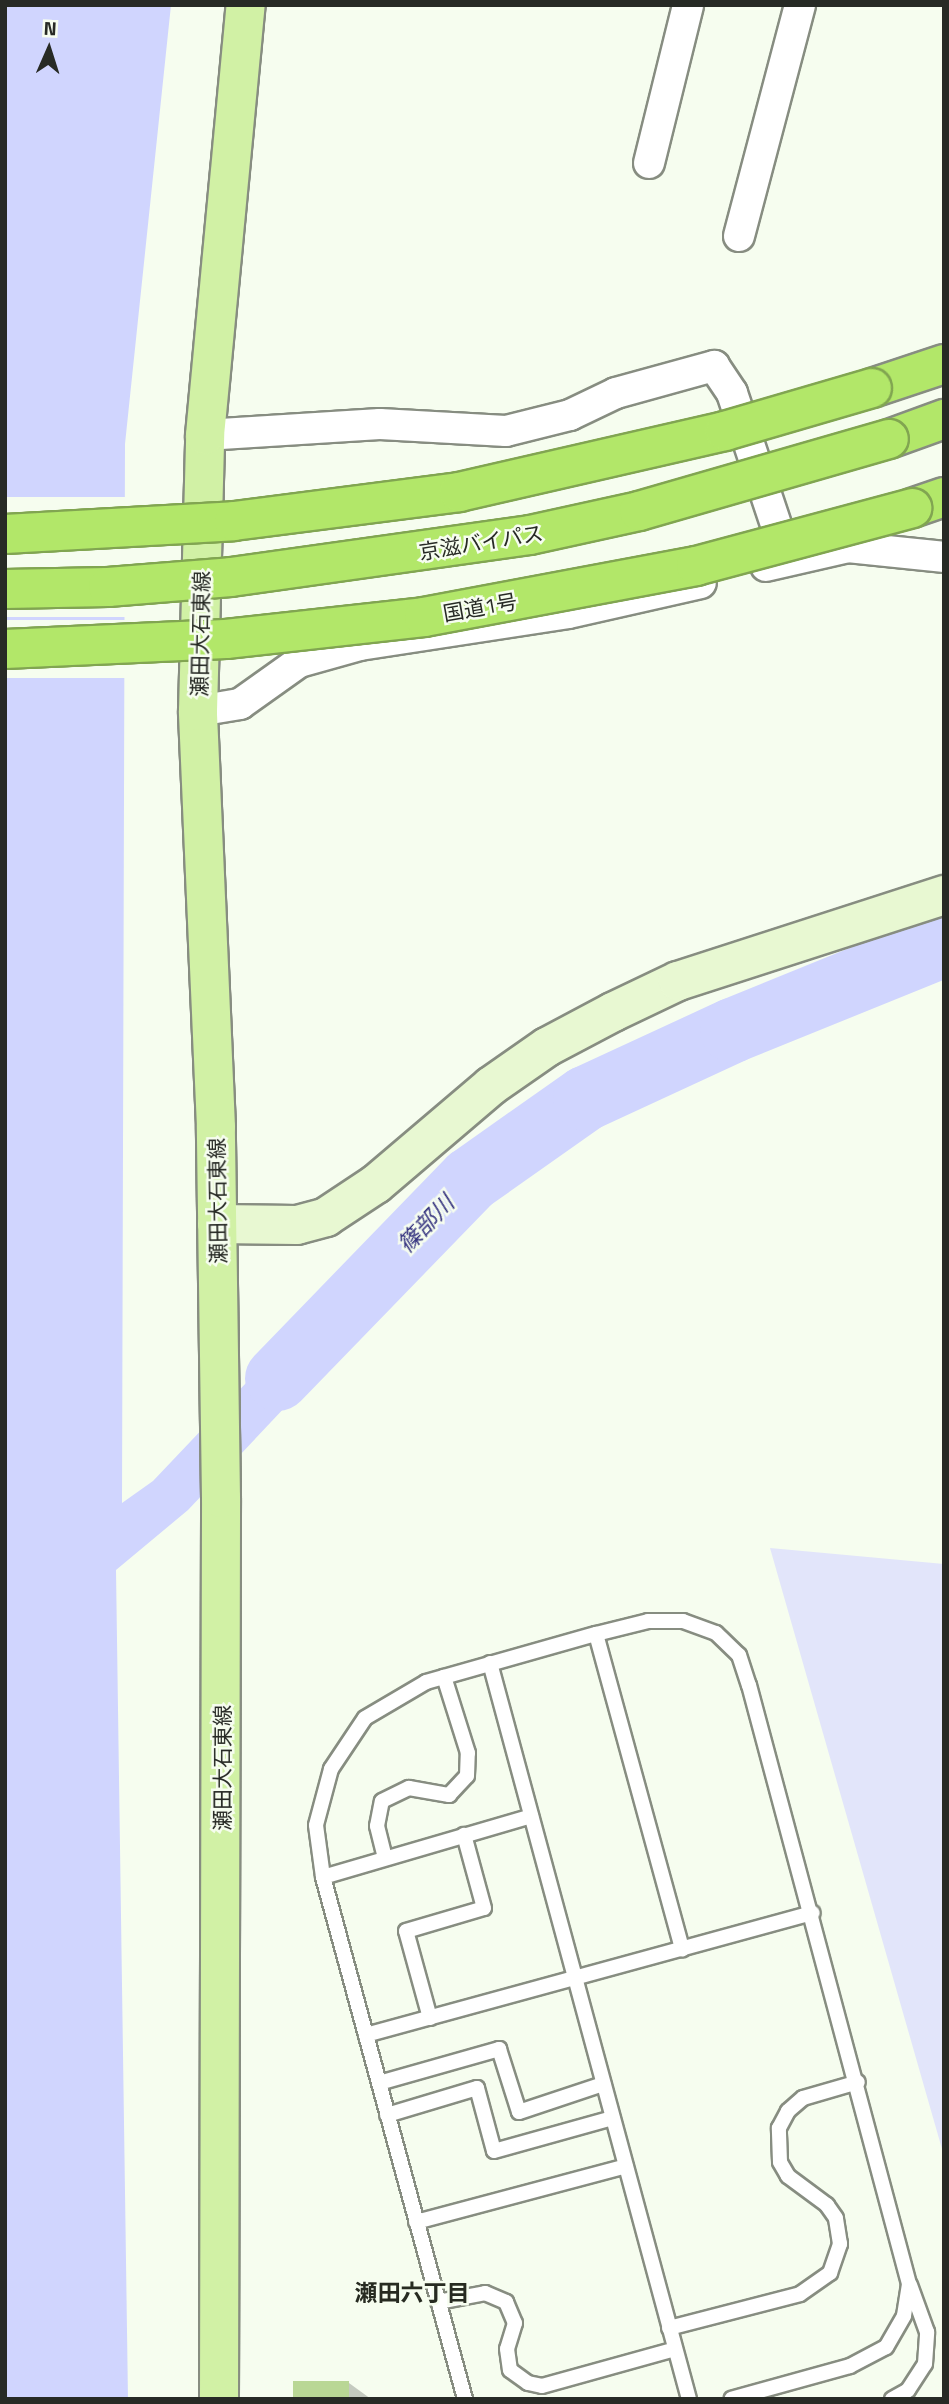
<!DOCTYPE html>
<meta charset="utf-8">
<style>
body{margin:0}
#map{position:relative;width:949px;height:2404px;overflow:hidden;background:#f6fdef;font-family:"Titillium Web","Noto Sans JP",sans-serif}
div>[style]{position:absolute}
.green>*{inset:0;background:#e2e5fa}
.water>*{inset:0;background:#d0d5fe}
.pier>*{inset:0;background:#f6fdef;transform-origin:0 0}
.shadow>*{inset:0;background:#0003}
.river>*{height:65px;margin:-32.5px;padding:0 32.5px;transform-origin:32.5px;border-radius:32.5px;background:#d0d5fe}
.building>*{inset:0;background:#b9d795;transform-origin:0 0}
.roads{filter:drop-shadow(2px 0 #878d81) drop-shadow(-2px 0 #878d81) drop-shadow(0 2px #878d81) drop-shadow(0 -2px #878d81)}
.lane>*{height:14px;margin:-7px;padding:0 7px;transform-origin:7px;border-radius:7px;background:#fff}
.street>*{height:30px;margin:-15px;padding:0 15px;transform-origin:15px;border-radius:15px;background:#fff}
.secondary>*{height:38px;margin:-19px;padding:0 19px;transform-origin:19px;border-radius:19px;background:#e8f8d2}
.primary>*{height:38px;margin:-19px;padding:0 19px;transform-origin:19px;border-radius:19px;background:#d1f1a5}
.highway>*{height:38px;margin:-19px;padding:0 19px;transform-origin:19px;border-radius:19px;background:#b2e769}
.bridges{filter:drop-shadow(2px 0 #81a551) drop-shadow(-2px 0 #81a551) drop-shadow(0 2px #81a551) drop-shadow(0 -2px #81a551)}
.highway-bridge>*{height:38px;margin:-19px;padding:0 19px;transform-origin:19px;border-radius:19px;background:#b2e769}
span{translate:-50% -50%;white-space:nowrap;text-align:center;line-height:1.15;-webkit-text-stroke:5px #f6fdef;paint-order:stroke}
.street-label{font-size:21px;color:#272a25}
.water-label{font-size:23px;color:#373580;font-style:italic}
.neighbourhood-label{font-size:23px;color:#272b21;font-weight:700}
.frame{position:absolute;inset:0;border:7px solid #272a25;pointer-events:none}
.north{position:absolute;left:14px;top:14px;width:70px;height:70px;-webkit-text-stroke:5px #f6fdef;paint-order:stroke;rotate:3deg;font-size:19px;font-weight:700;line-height:28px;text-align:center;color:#272a25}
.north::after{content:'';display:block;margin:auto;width:24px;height:32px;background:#272a25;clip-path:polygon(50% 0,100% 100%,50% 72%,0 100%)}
</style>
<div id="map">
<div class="green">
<div style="clip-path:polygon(770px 1548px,944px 1564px,944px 2156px)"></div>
</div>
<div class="water">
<div style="clip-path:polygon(5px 5px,171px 5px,125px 444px,122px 1503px,153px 1481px,325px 1300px,355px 1333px,188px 1510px,116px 1570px,128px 2399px,5px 2399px)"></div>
</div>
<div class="pier">
<div style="left:128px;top:497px;width:120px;height:123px;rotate:90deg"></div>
<div style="left:127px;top:620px;width:58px;height:122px;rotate:90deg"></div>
</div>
<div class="shadow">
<div style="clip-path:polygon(295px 2383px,349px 2383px,371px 2399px,295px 2399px)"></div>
</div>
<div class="river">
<div style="left:277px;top:1378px;width:277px;rotate:-45.9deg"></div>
<div style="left:470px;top:1179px;width:141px;rotate:-35.2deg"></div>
<div style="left:585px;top:1098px;width:162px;rotate:-24.8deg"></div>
<div style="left:732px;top:1030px;width:229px;rotate:-22.1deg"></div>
</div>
<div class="building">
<div style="left:293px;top:2381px;width:56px;height:18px"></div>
</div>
<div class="roads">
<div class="lane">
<div style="left:596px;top:1634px;width:327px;rotate:74.7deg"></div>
<div style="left:490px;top:1663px;width:762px;rotate:74.87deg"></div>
<div style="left:385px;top:1858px;width:33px;rotate:-104deg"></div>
<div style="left:377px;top:1826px;width:25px;rotate:-79deg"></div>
<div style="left:382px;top:1801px;width:30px;rotate:-26deg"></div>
<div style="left:409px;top:1788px;width:41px;rotate:9.9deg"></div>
<div style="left:449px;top:1795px;width:26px;rotate:-47deg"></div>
<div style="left:467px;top:1776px;width:23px;rotate:-88deg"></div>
<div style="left:468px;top:1753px;width:80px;rotate:-107.5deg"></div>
<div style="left:323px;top:1877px;width:217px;rotate:-16.3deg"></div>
<div style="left:430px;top:2018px;width:90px;rotate:-105.4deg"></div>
<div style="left:406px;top:1931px;width:81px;rotate:-16.4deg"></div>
<div style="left:484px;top:1908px;width:76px;rotate:-105.3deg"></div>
<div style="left:366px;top:2035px;width:463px;rotate:-15.3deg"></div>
<div style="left:379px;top:2083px;width:125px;rotate:-15.8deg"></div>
<div style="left:499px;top:2049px;width:66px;rotate:72.4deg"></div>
<div style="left:519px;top:2112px;width:89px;rotate:-18.4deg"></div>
<div style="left:387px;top:2115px;width:94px;rotate:-16.7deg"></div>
<div style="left:477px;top:2088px;width:65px;rotate:74.9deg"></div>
<div style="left:494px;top:2151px;width:123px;rotate:-15.6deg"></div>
<div style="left:416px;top:2222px;width:217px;rotate:-14.9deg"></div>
<div style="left:438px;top:2302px;width:48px;rotate:-10.8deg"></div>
<div style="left:485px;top:2293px;width:23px;rotate:23deg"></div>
<div style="left:506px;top:2302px;width:23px;rotate:67deg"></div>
<div style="left:515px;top:2323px;width:27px;rotate:107deg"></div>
<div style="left:507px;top:2349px;width:21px;rotate:82deg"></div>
<div style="left:510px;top:2370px;width:22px;rotate:36deg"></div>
<div style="left:528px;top:2383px;width:14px;rotate:12deg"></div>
<div style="left:542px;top:2386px;width:138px;rotate:-15.5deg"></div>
<div style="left:669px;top:2328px;width:135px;rotate:-14.5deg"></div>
<div style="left:800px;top:2294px;width:37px;rotate:-35deg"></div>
<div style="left:830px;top:2273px;width:31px;rotate:-71deg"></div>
<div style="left:840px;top:2244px;width:26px;rotate:-99deg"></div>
<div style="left:836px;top:2218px;width:16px;rotate:-125deg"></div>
<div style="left:827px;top:2205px;width:49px;rotate:-143.4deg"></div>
<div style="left:788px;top:2176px;width:16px;rotate:-120deg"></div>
<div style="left:780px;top:2162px;width:34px;rotate:-92deg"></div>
<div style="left:779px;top:2128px;width:19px;rotate:-62deg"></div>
<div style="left:788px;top:2111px;width:20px;rotate:-41deg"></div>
<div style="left:803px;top:2098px;width:57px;rotate:-16.2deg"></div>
<div style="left:465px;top:2399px;width:541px;rotate:-105.22deg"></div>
<div style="left:323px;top:1877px;width:52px;rotate:-97.7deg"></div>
<div style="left:316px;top:1825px;width:58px;rotate:-75deg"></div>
<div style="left:331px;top:1769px;width:61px;rotate:-56.3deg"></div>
<div style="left:365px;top:1718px;width:71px;rotate:-30.5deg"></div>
<div style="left:426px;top:1682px;width:177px;rotate:-15.8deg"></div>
<div style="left:596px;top:1634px;width:54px;rotate:-14deg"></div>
<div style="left:648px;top:1621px;width:35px"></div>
<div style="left:683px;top:1621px;width:35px;rotate:20deg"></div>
<div style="left:716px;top:1633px;width:32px;rotate:44deg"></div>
<div style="left:739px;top:1655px;width:32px;rotate:72deg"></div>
<div style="left:749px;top:1685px;width:620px;rotate:75.04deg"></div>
<div style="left:909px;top:2284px;width:32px;rotate:99deg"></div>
<div style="left:904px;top:2316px;width:36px;rotate:120deg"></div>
<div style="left:886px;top:2347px;width:41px;rotate:152.2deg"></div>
<div style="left:850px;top:2366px;width:123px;rotate:164.5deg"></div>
<div style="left:892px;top:2399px;width:18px;rotate:-29deg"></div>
<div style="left:908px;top:2390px;width:31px;rotate:-57deg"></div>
<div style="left:925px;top:2364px;width:32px;rotate:-86deg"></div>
<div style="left:927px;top:2332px;width:50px;rotate:-109.9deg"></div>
</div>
<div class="street">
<div style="left:649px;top:163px;width:163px;rotate:-76.1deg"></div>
<div style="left:739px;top:236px;width:239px;rotate:-75.2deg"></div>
<div style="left:205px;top:435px;width:175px;rotate:-3.6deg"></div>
<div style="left:380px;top:424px;width:126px;rotate:3.2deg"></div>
<div style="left:506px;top:431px;width:66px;rotate:-14deg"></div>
<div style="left:570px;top:415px;width:51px;rotate:-25.6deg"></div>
<div style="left:616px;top:393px;width:102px;rotate:-15.4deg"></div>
<div style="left:714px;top:366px;width:32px;rotate:56deg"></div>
<div style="left:732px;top:393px;width:176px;rotate:71.5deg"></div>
<div style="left:766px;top:566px;width:84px;rotate:-13deg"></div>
<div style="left:848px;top:547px;width:97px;rotate:5.9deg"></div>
<div style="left:198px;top:711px;width:43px;rotate:-9.5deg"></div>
<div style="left:240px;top:704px;width:72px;rotate:-35.4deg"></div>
<div style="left:299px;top:662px;width:63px;rotate:-15.6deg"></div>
<div style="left:360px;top:645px;width:210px;rotate:-8.7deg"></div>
<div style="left:568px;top:613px;width:136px;rotate:-12.7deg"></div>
</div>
<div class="secondary">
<div style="left:217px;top:1224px;width:80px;rotate:0.7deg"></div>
<div style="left:297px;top:1225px;width:30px;rotate:-15deg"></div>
<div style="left:326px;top:1217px;width:60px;rotate:-33.4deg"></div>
<div style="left:376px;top:1184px;width:151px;rotate:-40.4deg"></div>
<div style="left:491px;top:1086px;width:68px;rotate:-34.9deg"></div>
<div style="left:547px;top:1047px;width:75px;rotate:-27.9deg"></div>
<div style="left:613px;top:1012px;width:72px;rotate:-25.5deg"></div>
<div style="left:678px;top:981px;width:280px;rotate:-17.9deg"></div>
</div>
<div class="primary">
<div style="left:219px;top:2399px;width:901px;rotate:-89.87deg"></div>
<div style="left:221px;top:1498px;width:371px;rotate:-90.8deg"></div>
<div style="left:216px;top:1127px;width:416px;rotate:-92.5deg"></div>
<div style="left:198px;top:711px;width:276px;rotate:-88.5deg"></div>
<div style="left:205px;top:435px;width:432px;rotate:-84.6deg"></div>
</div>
<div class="highway">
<div style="left:872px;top:388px;width:76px;rotate:-18.4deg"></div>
<div style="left:889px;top:439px;width:59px;rotate:-20deg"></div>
<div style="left:912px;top:508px;width:34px;rotate:-19deg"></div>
</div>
</div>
<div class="bridges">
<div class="highway-bridge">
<div style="left:5px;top:534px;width:229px;rotate:-3.2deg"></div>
<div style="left:234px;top:521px;width:227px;rotate:-7.3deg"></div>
<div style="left:459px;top:492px;width:273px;rotate:-12.9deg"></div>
<div style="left:725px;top:431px;width:153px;rotate:-16.3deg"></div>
<div style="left:5px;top:589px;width:103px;rotate:-1.1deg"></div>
<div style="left:108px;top:587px;width:123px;rotate:-4.6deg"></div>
<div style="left:231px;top:577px;width:302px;rotate:-8deg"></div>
<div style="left:530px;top:535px;width:112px;rotate:-12.4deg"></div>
<div style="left:639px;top:511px;width:260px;rotate:-16.1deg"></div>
<div style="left:5px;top:649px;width:221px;rotate:-2.6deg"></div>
<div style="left:226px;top:639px;width:199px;rotate:-6.3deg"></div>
<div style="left:424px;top:617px;width:277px;rotate:-10.6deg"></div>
<div style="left:696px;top:566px;width:224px;rotate:-15deg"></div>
</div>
</div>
<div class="street-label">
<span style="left:481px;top:542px;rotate:-9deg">京滋バイパス</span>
<span style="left:480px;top:607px;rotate:-10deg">国道1号</span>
<span style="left:200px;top:634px;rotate:-89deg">瀬田大石東線</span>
<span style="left:217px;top:1201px;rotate:-91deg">瀬田大石東線</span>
<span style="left:222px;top:1768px;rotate:-90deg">瀬田大石東線</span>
</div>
<div class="water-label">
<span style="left:426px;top:1224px;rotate:-46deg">篠部川</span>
</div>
<div class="neighbourhood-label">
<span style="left:412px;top:2293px">瀬田六丁目</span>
</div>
<div class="frame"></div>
<div class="north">N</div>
</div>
